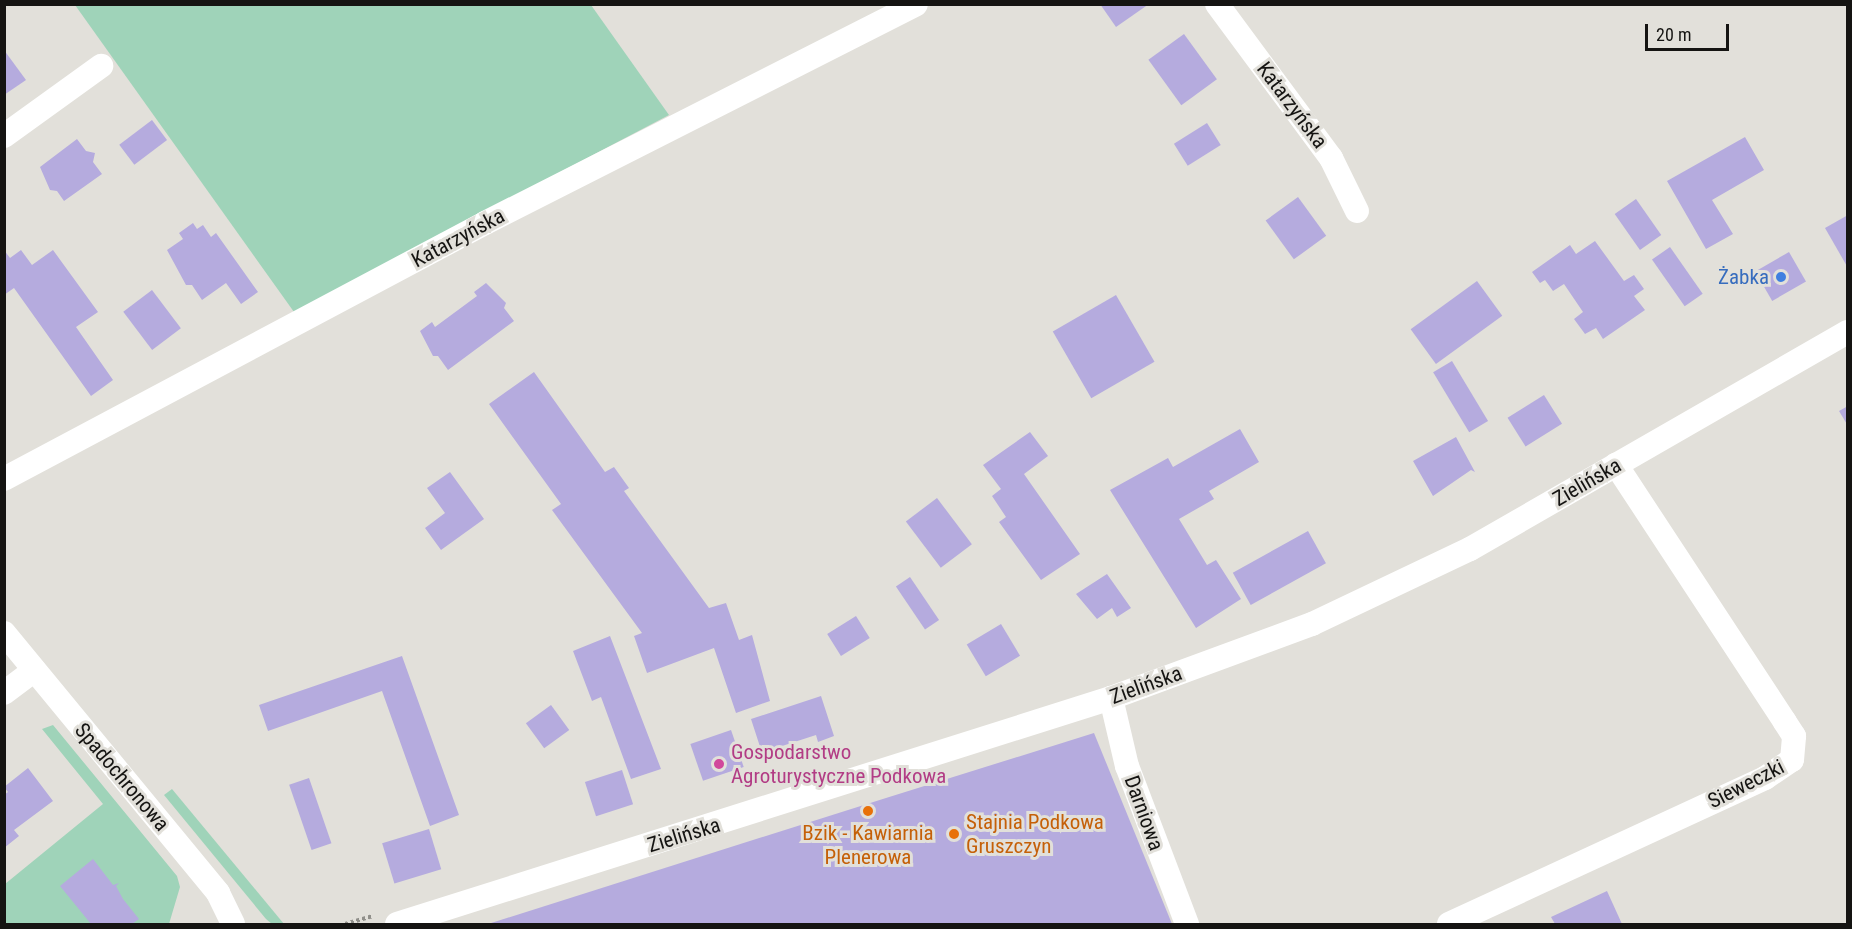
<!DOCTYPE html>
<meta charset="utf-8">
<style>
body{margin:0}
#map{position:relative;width:1852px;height:929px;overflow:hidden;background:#e2e0da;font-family:"Roboto Condensed",sans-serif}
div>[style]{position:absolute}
.green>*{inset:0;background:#9fd3b9}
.building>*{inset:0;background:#b5abde;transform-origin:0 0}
.path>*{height:4px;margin-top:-2px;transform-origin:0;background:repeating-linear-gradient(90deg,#908f8a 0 3px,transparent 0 6px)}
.minor>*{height:24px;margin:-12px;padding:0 12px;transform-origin:12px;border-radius:12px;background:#fff}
.dots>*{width:16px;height:16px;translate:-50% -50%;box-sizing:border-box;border:3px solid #e2e0da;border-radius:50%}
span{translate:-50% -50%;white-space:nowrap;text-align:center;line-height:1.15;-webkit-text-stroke:6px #e2e0da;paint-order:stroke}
.street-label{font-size:21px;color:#151412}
.shop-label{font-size:21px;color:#366cbe}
.right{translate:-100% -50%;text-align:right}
.hotel-label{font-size:21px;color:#b23c85}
.left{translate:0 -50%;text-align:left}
.food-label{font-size:21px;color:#c56008}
.frame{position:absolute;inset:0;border:6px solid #151412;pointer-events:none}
.scale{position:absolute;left:1645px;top:24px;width:84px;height:27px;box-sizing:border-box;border:3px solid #151412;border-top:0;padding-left:8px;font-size:18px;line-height:21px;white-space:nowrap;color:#151412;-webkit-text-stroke:4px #e2e0da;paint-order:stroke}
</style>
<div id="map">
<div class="green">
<div style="clip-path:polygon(75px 5px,591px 5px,669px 115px,294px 312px)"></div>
<div style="clip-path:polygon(53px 725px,177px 876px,180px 887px,169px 924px,5px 924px,5px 884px,103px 804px,42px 729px)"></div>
<div style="clip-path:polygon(172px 789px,284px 924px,272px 924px,266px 919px,164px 795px)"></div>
</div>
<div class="building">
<div style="clip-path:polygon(1100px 4px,1149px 4px,1116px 27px)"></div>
<div style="left:1184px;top:34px;width:56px;height:44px;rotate:54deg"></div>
<div style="clip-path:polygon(4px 50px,26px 80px,4px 95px)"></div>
<div style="left:152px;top:120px;width:25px;height:41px;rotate:53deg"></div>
<div style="left:1207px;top:123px;width:26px;height:39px;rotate:58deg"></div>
<div style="clip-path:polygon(1745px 137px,1764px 170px,1712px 200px,1733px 234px,1706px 249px,1667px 181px)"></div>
<div style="clip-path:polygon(77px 139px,86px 151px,95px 153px,93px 162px,102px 174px,64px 201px,57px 191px,50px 190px,40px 167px)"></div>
<div style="left:1298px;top:197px;width:48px;height:40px;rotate:54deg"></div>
<div style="left:1636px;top:199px;width:44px;height:26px;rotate:55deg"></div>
<div style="clip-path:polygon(1848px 215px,1848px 268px,1825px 228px)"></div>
<div style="clip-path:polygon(193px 223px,197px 229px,203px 225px,211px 237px,216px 233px,258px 292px,241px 304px,226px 283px,202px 300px,192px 285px,186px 285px,167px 250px,183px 239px,179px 233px)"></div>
<div style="clip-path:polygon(1595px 241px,1624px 281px,1634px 275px,1644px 289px,1634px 296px,1645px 310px,1603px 339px,1596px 328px,1585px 334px,1574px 319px,1583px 312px,1564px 284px,1553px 291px,1545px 280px,1540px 283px,1532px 272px,1570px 245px,1576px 254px)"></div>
<div style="left:1670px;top:247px;width:57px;height:22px;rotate:55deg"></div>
<div style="clip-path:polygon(4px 250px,10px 258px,21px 250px,32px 265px,53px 250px,98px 312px,76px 327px,113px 380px,91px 396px,14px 288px,4px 295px)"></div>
<div style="left:1789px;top:252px;width:34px;height:39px;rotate:60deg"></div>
<div style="left:1477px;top:281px;width:43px;height:82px;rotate:54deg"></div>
<div style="clip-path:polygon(486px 283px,506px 303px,504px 308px,514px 321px,448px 370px,438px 356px,433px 356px,420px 331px,432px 322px,435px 327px,477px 296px,474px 292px)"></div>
<div style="left:152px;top:290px;width:48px;height:36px;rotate:53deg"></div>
<div style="left:1116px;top:295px;width:77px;height:73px;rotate:60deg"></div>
<div style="left:1452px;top:361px;width:70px;height:22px;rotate:59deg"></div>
<div style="clip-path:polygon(534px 372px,605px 472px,614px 467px,629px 488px,624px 491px,709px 608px,726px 603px,739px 640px,752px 635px,770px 701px,736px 713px,714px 648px,647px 673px,634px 636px,642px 633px,552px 510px,561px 504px,489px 404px)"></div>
<div style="left:1544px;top:395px;width:34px;height:43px;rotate:58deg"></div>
<div style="clip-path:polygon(1848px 406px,1848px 426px,1839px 411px)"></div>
<div style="clip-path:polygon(1240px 429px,1259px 462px,1209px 491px,1214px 499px,1179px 519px,1207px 565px,1216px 560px,1241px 599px,1196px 628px,1110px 490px,1168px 458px,1173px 467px)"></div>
<div style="clip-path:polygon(1030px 432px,1048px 456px,1024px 474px,1080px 554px,1041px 580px,999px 522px,1006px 517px,992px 496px,1001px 489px,983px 465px)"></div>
<div style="clip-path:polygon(1456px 437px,1475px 472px,1471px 470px,1433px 496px,1413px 461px)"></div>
<div style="clip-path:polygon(450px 472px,484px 519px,441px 550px,425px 528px,445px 513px,427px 488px)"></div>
<div style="left:937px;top:498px;width:58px;height:39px;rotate:53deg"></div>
<div style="left:1308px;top:531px;width:37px;height:86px;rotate:61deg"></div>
<div style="clip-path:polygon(1107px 574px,1131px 608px,1117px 617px,1112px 608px,1097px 619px,1076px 594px)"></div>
<div style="left:910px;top:577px;width:52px;height:17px;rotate:56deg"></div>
<div style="left:856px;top:616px;width:26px;height:34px;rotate:58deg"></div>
<div style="left:1001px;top:624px;width:37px;height:40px;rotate:59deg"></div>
<div style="clip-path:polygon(610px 636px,661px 769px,631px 779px,601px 697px,592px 701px,573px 651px)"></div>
<div style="clip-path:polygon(402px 656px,459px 815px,430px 826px,382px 691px,268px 731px,259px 705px)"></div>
<div style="clip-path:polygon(821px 696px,834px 736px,818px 742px,816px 735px,779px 747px,781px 753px,764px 759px,751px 719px)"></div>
<div style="left:551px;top:705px;width:31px;height:31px;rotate:54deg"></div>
<div style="left:731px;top:730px;width:39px;height:43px;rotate:71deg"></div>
<div style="clip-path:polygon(1094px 733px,1172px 924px,488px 924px,886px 798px)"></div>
<div style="clip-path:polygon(28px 768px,53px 801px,14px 830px,19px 836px,4px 848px,4px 795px,8px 792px,4px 787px)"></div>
<div style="left:622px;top:770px;width:36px;height:39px;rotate:72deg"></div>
<div style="left:309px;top:778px;width:69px;height:21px;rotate:71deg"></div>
<div style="left:429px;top:829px;width:42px;height:49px;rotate:73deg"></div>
<div style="clip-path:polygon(93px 859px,113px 885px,119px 883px,116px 886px,123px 899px,139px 919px,132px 924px,91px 924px,60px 886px)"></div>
<div style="clip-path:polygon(1607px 891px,1622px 924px,1555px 924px,1551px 917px)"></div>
</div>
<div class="path">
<div style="left:345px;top:924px;width:29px;rotate:-16deg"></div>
</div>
<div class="minor">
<div style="left:1217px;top:4px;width:192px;rotate:53.5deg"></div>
<div style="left:1331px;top:158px;width:59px;rotate:63.9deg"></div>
<div style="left:4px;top:136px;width:120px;rotate:-35.8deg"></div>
<div style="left:4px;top:479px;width:545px;rotate:-28.02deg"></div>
<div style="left:485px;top:223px;width:483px;rotate:-26.9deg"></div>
<div style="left:4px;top:633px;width:337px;rotate:50.5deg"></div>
<div style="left:218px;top:893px;width:34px;rotate:64deg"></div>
<div style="left:4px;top:693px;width:38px;rotate:-37deg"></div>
<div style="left:1111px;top:698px;width:70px;rotate:76.8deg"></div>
<div style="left:1127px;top:766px;width:169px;rotate:69.2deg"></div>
<div style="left:397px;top:924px;width:749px;rotate:-17.56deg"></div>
<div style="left:1111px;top:698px;width:214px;rotate:-20.2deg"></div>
<div style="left:1312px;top:624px;width:175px;rotate:-25.4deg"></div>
<div style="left:1470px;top:549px;width:436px;rotate:-29.9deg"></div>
<div style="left:1449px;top:924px;width:348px;rotate:-24.8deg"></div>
<div style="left:1765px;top:778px;width:32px;rotate:-34deg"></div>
<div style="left:1792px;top:760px;width:24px;rotate:-85deg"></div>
<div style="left:1794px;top:736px;width:17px;rotate:-123deg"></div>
<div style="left:1785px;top:722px;width:308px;rotate:-123.3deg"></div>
</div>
<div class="dots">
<div style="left:1781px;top:277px;background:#3f7fe0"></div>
<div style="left:719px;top:764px;background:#d1479c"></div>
<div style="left:868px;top:811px;background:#e8710a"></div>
<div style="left:954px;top:834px;background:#e8710a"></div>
</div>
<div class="street-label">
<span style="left:1292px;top:105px;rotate:53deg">Katarzyńska</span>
<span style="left:458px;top:238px;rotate:-28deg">Katarzyńska</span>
<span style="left:1587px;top:482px;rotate:-30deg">Zielińska</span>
<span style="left:1146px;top:685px;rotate:-20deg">Zielińska</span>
<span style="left:122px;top:777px;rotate:50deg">Spadochronowa</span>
<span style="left:1746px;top:784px;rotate:-27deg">Sieweczki</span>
<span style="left:1144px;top:813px;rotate:70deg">Darniowa</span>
<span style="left:684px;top:835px;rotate:-17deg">Zielińska</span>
</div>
<div class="shop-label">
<span class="right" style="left:1769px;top:277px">Żabka</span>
</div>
<div class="hotel-label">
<span class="left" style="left:731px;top:764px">Gospodarstwo<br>Agroturystyczne Podkowa</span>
</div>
<div class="food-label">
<span class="left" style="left:966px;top:834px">Stajnia Podkowa<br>Gruszczyn</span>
<span style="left:868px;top:845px">Bzik - Kawiarnia<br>Plenerowa</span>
</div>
<div class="frame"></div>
<div class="scale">20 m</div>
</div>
